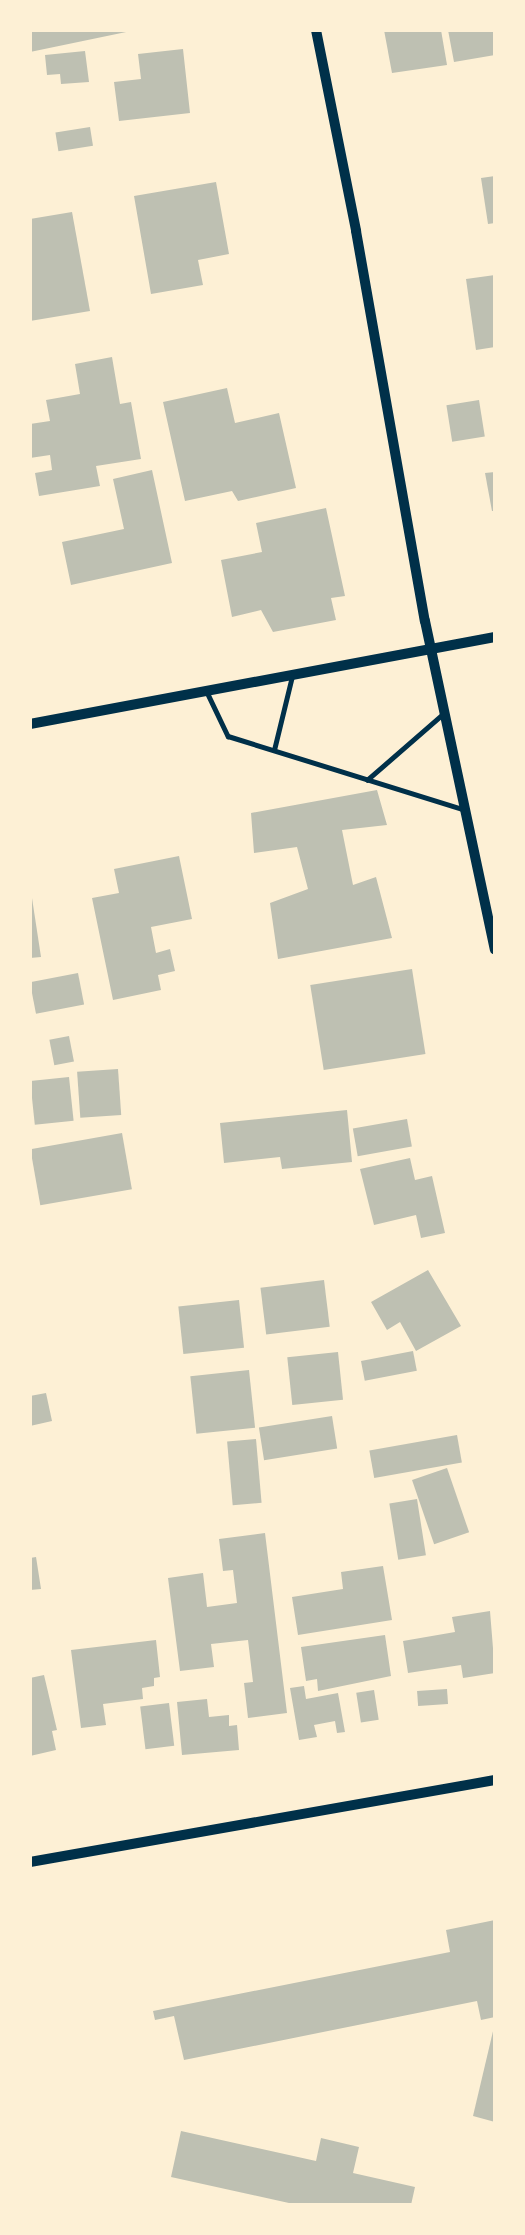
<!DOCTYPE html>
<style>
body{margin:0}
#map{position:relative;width:525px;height:2235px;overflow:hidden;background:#fdf0d5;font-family:"IBM Plex Sans",sans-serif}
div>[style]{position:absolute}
.building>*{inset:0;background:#bec0b2;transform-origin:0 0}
.service>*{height:4.5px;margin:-2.25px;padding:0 2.25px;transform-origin:2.25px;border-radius:2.25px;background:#003049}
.tertiary>*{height:10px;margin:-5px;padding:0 5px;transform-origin:5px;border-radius:5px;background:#003049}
span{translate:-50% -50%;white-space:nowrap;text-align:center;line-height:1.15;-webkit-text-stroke:4.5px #fdf0d5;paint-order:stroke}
.frame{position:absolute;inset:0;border:32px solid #fdf0d5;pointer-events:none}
</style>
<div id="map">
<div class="building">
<div style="clip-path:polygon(30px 30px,131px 30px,131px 31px,30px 52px)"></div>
<div style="clip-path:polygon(384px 30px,441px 30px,447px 65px,392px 73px)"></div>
<div style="clip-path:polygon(448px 30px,495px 30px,495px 55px,454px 62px)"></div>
<div style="clip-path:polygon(183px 49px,190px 113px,119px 121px,114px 82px,141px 79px,138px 54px)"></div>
<div style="clip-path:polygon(85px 51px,89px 82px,61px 84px,60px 74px,47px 75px,45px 55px)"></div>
<div style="left:90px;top:127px;width:19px;height:35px;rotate:81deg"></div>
<div style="clip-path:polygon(495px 176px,495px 223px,488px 224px,481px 178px)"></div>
<div style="clip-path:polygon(216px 182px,229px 254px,198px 260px,203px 285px,151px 294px,134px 196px)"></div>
<div style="clip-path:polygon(72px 212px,90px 311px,30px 321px,30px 219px)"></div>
<div style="clip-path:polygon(495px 275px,495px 347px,476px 350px,466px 279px)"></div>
<div style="clip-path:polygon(112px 357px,120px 404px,131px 402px,141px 459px,96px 466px,100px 486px,39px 496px,35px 473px,52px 470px,50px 455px,30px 458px,30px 424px,50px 421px,46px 400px,80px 394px,75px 364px)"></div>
<div style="clip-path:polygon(227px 388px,235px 423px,279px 413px,296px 488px,238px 501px,232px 491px,185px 501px,163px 402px)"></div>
<div style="left:479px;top:400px;width:37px;height:33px;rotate:81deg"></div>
<div style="clip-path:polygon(152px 470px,172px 563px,71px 585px,62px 542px,124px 529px,113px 479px)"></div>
<div style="clip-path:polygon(495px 472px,495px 511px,492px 511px,485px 473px)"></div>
<div style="clip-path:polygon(326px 508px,345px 596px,331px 598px,336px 620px,273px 632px,261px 610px,232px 617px,221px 560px,262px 552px,256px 523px)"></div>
<div style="clip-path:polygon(377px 790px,387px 825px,342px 830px,353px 885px,376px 877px,392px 938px,278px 959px,270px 903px,308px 889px,297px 847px,254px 853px,251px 813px)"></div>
<div style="clip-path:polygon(179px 856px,192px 919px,151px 927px,156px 953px,170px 949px,175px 971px,158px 975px,161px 990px,113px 1000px,92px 898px,119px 893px,114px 869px)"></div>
<div style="clip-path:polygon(30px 885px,41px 957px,30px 958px)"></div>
<div style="left:412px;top:969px;width:86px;height:103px;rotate:81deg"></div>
<div style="left:78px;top:973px;width:32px;height:49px;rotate:79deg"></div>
<div style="left:69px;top:1036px;width:26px;height:20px;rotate:79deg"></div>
<div style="left:118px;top:1069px;width:46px;height:41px;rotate:86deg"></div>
<div style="left:69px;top:1077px;width:44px;height:39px;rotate:84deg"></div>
<div style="clip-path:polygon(347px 1110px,352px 1162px,282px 1169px,280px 1157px,224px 1163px,220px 1123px)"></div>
<div style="left:407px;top:1119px;width:28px;height:55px;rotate:80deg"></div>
<div style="left:122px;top:1133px;width:57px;height:93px;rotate:80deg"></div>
<div style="clip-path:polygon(410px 1158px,415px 1180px,432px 1176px,445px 1233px,421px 1238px,416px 1215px,374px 1225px,360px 1169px)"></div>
<div style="clip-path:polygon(428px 1270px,461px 1326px,416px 1351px,400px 1322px,387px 1330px,371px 1302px)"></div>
<div style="left:324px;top:1280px;width:47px;height:64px;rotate:83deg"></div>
<div style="left:239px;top:1300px;width:48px;height:61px;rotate:84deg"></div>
<div style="left:413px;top:1351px;width:20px;height:53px;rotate:79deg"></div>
<div style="left:338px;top:1352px;width:48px;height:51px;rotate:84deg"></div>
<div style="left:249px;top:1370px;width:58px;height:59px;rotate:84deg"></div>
<div style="clip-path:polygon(46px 1393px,52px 1421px,30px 1426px,30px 1396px)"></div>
<div style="left:332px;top:1416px;width:33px;height:74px;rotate:81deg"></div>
<div style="left:457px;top:1435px;width:28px;height:89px;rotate:80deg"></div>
<div style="left:256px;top:1439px;width:64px;height:29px;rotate:85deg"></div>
<div style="left:447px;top:1468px;width:68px;height:37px;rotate:71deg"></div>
<div style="left:417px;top:1499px;width:57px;height:28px;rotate:81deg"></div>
<div style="clip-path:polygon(265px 1533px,287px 1713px,248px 1718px,244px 1683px,253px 1682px,248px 1640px,211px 1644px,214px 1667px,180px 1671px,168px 1578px,203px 1573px,207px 1607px,237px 1603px,233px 1570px,223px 1571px,219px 1539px)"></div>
<div style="clip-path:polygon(36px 1557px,41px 1589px,30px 1590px,30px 1558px)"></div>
<div style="clip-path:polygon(383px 1566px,392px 1620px,298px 1635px,292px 1597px,343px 1589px,341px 1572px)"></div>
<div style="clip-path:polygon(490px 1611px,495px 1673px,463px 1678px,461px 1665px,408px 1673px,403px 1641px,455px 1632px,452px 1617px)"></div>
<div style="clip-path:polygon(385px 1635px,391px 1676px,318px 1691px,317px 1679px,306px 1681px,301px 1647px)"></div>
<div style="clip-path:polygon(156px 1640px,160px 1677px,154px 1678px,154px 1686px,142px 1688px,143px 1699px,103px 1704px,106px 1725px,81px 1728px,71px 1650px)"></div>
<div style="clip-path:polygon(44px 1675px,57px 1730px,52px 1731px,56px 1750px,30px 1756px,30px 1678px)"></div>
<div style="clip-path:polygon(304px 1686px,306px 1699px,338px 1693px,345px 1732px,337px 1733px,335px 1721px,314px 1725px,317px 1737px,299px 1740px,290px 1688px)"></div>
<div style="left:447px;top:1689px;width:15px;height:30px;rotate:86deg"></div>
<div style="left:374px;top:1690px;width:30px;height:18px;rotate:81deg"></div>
<div style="clip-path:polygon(207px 1699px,209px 1717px,229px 1715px,229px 1726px,237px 1725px,239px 1750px,182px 1755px,177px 1702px)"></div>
<div style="left:169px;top:1703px;width:43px;height:29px;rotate:83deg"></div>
<div style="clip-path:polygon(495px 1920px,495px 2017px,481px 2020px,477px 2001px,184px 2060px,174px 2016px,155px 2020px,153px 2011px,450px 1952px,446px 1930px)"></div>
<div style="clip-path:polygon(494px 2027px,495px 2027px,495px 2122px,473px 2116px)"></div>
<div style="clip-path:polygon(181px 2131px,316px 2161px,321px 2138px,359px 2147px,353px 2173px,415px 2187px,411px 2205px,298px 2205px,171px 2177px)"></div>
</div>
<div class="service">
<div style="left:207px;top:692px;width:49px;rotate:64.5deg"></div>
<div style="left:228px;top:736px;width:248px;rotate:17.3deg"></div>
<div style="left:274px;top:750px;width:76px;rotate:-76.3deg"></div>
<div style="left:367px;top:780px;width:102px;rotate:-41deg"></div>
</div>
<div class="tertiary">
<div style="left:316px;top:30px;width:205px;rotate:78.7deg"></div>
<div style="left:356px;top:231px;width:396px;rotate:80deg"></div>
<div style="left:425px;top:621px;width:336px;rotate:78deg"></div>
<div style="left:30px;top:724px;width:473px;rotate:-10.6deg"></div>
<div style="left:30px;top:1862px;width:472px;rotate:-10deg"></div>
</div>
<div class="frame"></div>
</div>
